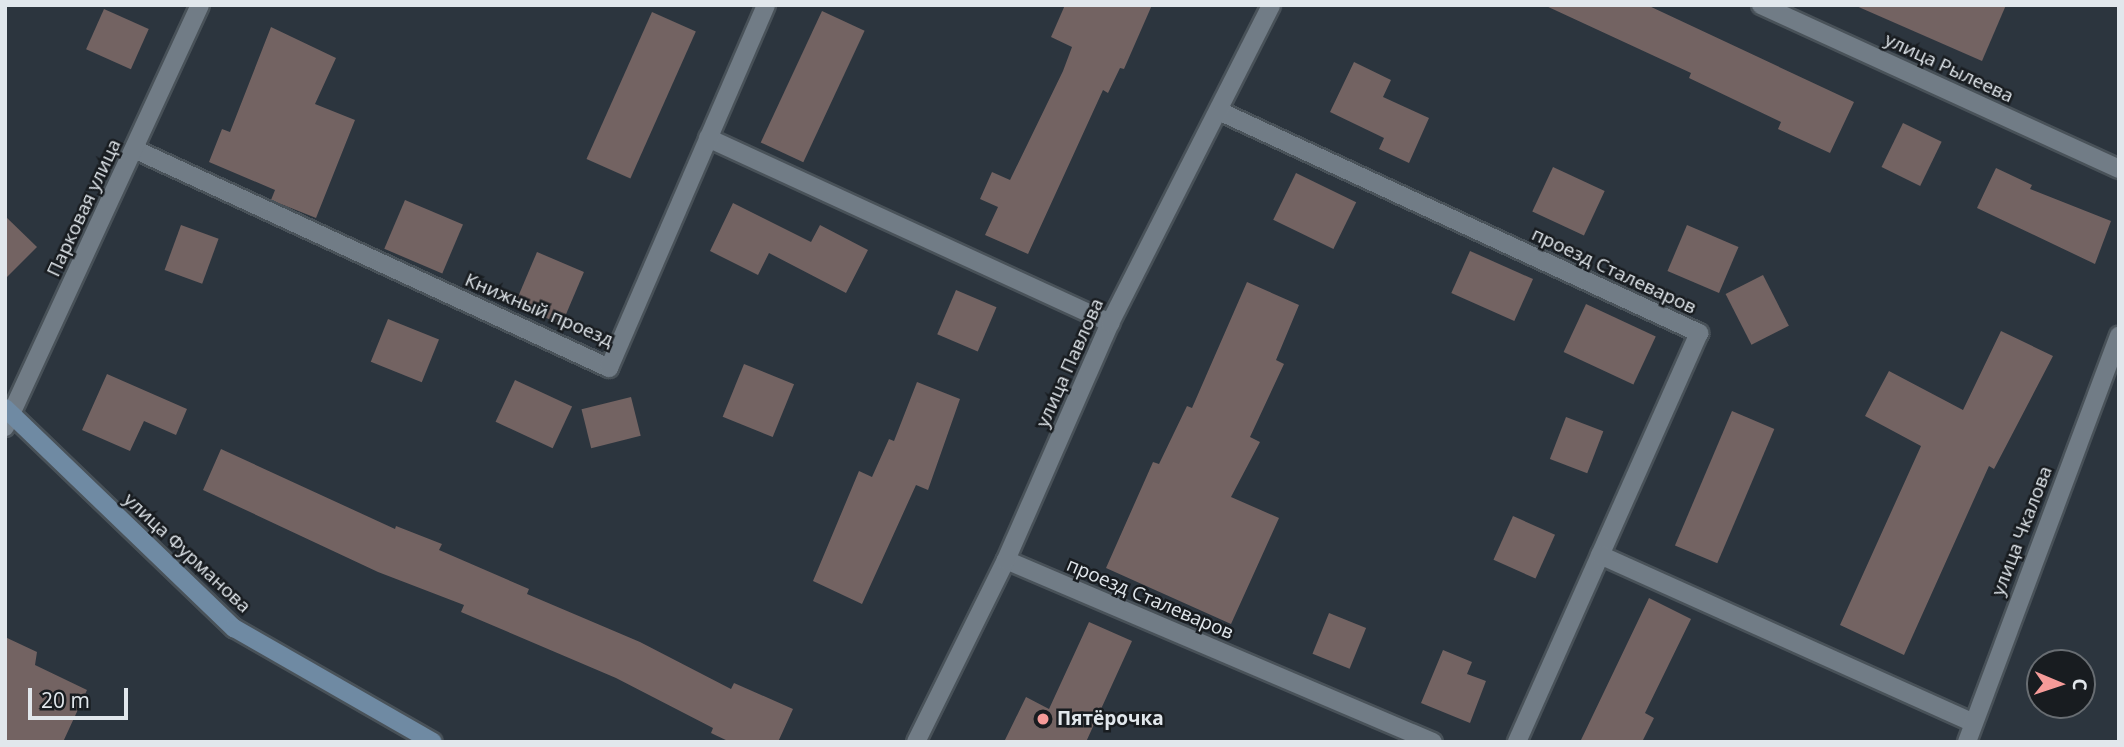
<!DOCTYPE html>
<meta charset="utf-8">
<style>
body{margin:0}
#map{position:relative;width:2124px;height:747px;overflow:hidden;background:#2c353e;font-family:"Open Sans",sans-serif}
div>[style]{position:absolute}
.building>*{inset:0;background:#736362;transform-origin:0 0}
.roads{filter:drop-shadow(2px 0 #495259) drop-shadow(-2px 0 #495259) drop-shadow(0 2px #495259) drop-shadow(0 -2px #495259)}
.street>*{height:18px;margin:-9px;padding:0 9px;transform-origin:9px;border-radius:9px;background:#717c86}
.secondary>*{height:18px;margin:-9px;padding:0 9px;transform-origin:9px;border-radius:9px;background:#6f8aa3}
.dots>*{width:19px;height:19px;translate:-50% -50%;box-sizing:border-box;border:4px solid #181c20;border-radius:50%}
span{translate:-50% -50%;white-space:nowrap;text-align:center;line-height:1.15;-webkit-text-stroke:5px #181c20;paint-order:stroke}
.street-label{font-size:19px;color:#e1e7ec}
.poi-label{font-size:19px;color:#e1e7ec;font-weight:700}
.left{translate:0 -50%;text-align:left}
.frame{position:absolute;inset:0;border:7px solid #e1e7ec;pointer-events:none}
.north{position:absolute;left:2026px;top:649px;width:70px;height:70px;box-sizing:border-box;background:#181c20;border:2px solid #686d72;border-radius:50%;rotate:92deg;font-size:19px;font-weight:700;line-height:28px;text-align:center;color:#e1e7ec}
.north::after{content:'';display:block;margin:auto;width:24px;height:32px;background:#f59b99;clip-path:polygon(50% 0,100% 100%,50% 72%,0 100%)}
.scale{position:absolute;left:28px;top:688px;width:100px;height:32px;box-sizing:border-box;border:4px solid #e1e7ec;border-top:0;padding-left:9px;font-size:21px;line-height:24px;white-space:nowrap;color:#e1e7ec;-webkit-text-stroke:5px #181c20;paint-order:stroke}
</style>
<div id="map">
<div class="building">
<div style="clip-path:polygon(1065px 5px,1152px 5px,1124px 69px,1120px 68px,1108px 93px,1103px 90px,1028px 254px,985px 235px,998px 207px,980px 199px,992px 172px,1010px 180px,1063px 71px,1072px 47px,1051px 37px)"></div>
<div style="clip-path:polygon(1544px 5px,1647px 5px,1854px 102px,1830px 153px,1778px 129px,1781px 122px,1689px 78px,1691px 73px)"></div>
<div style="clip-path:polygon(1854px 5px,2006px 5px,1982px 61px)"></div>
<div style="left:104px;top:9px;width:49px;height:44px;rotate:24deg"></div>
<div style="left:822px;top:11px;width:47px;height:145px;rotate:25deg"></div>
<div style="left:652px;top:12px;width:48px;height:161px;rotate:24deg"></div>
<div style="clip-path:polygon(271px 27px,336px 58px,315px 104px,355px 120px,316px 218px,271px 200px,275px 190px,209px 162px,222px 129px,230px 132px)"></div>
<div style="clip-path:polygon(1354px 62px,1391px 80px,1383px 97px,1429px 118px,1409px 163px,1379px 149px,1384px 138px,1330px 112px)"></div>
<div style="left:1903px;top:123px;width:43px;height:49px;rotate:26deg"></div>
<div style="left:1553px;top:167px;width:57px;height:49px;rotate:25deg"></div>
<div style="clip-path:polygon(1996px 168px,2032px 185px,2030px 189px,2111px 221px,2095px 264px,1977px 208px)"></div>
<div style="left:1296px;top:173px;width:67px;height:52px;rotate:26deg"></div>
<div style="left:405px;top:200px;width:63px;height:53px;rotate:23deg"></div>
<div style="clip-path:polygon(733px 203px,811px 242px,820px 225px,868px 250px,846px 293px,769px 253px,758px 275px,710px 251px)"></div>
<div style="clip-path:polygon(5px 216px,37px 247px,5px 279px)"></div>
<div style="left:181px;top:225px;width:40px;height:48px;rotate:20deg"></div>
<div style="left:1687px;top:225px;width:56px;height:50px;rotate:23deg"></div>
<div style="left:1470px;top:251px;width:69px;height:46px;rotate:24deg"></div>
<div style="left:537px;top:252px;width:51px;height:57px;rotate:23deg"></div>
<div style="left:1763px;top:275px;width:57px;height:42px;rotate:63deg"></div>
<div style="clip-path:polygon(1247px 282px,1299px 305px,1276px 360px,1284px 364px,1250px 437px,1260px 442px,1231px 497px,1279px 518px,1231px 624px,1106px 568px,1153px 462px,1159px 464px,1187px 406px,1192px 408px)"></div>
<div style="left:956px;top:290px;width:44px;height:48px;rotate:23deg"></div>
<div style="left:1586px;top:304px;width:77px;height:53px;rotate:25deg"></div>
<div style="left:388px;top:319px;width:55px;height:46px;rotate:22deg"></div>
<div style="clip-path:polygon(2001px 331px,2053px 356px,1994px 469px,1989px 466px,1904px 655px,1840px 625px,1921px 446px,1865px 416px,1889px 371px,1963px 410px)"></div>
<div style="left:744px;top:364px;width:54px;height:57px;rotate:22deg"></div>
<div style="clip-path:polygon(107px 374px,187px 409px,176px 435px,144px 421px,130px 451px,82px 430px)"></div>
<div style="left:515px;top:380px;width:63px;height:46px;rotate:25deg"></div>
<div style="clip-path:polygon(917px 382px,960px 399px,928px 490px,916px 485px,862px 604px,813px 581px,859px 471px,872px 477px,889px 439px,894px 441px)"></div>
<div style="left:631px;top:397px;width:40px;height:51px;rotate:76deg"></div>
<div style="left:1732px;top:411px;width:46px;height:146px;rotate:23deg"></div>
<div style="left:1566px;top:417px;width:40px;height:45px;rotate:21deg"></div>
<div style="clip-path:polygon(221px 449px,395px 529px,396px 526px,442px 544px,439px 550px,529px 589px,527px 594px,640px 642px,731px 689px,734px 683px,793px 709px,778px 742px,730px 742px,711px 733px,713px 728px,616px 678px,461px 612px,464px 605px,378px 572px,203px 490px)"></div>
<div style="left:1513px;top:516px;width:46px;height:48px;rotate:24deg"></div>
<div style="clip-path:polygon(1649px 598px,1691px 619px,1645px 713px,1654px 718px,1642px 742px,1580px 742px)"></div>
<div style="left:1329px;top:613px;width:40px;height:44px;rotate:22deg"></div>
<div style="clip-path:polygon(1089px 622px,1132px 641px,1086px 742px,1004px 742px,1026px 697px,1049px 709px)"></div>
<div style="clip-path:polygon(5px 637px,37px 652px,35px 665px,87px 690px,63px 742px,5px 742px)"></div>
<div style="clip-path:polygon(1443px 650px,1472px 662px,1467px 674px,1486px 681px,1470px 723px,1421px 703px)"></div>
</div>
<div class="roads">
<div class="street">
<div style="left:1761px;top:5px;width:394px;rotate:24.6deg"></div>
<div style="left:1221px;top:112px;width:527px;rotate:24.81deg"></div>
<div style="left:1699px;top:333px;width:448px;rotate:114deg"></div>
<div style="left:708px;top:138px;width:443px;rotate:24.7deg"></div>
<div style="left:134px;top:149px;width:523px;rotate:24.75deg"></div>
<div style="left:609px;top:368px;width:395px;rotate:-66.6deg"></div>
<div style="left:5px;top:427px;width:465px;rotate:-65.2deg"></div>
<div style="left:1600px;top:555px;width:408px;rotate:24.2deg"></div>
<div style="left:1006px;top:560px;width:464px;rotate:23.1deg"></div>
<div style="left:916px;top:742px;width:203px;rotate:-63.7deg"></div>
<div style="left:1006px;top:560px;width:259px;rotate:-66.3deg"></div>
<div style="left:1110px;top:323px;width:356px;rotate:-63.1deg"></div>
<div style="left:1967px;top:742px;width:434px;rotate:-69.5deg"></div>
</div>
<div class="secondary">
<div style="left:5px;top:408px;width:318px;rotate:43.9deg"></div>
<div style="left:234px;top:628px;width:229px;rotate:29.8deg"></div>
</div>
</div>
<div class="dots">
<div style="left:1043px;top:719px;background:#f59b99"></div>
</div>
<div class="street-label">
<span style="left:1949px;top:68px;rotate:25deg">улица Рылеева</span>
<span style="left:84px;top:208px;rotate:-65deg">Парковая улица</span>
<span style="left:1614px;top:271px;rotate:25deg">проезд Сталеваров</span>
<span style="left:539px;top:310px;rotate:23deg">Книжный проезд</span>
<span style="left:1070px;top:363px;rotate:-66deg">улица Павлова</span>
<span style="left:2022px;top:531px;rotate:-69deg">улица Чкалова</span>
<span style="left:187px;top:553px;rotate:43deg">улица Фурманова</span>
<span style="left:1150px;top:599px;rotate:23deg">проезд Сталеваров</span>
</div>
<div class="poi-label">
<span class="left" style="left:1057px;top:719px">Пятёрочка</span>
</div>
<div class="frame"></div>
<div class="north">С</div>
<div class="scale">20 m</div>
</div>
